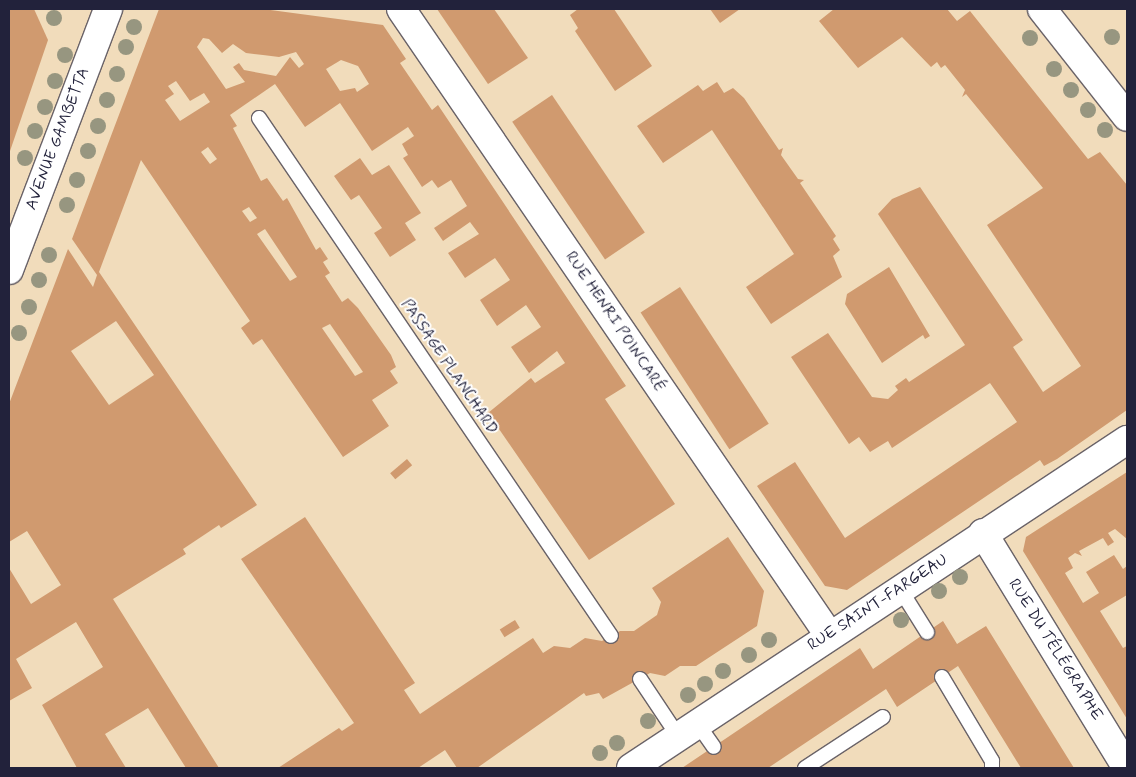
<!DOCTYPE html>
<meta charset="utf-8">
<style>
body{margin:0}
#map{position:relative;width:1136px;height:777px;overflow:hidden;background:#f1dcbb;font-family:Mynerve,sans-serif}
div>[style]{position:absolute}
.building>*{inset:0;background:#d09a6f;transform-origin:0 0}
.roads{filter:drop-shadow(1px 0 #6a6368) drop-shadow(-1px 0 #6a6368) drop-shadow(0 1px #6a6368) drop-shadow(0 -1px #6a6368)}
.service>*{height:14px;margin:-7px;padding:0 7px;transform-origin:7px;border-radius:7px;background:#fff}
.minor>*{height:28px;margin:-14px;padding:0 14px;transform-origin:14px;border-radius:14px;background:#fff}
.tertiary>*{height:28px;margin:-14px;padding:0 14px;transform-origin:14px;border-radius:14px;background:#fff}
.secondary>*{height:28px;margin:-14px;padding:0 14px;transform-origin:14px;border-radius:14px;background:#fff}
.trees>*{width:16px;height:16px;margin:-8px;border-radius:50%;background:#979680}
span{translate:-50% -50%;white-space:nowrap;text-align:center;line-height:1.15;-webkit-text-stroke:4px #fff;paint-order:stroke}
.street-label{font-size:16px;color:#22223b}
.frame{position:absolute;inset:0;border:10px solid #22223b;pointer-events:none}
</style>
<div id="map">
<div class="building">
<div style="clip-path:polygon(9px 9px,34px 9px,48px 40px,9px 154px)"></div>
<div style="clip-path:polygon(evenodd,159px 9px,263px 9px,383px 25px,406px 59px,400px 63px,432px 110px,438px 105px,626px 386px,605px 399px,675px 504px,589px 560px,488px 413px,531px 378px,535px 383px,565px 363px,557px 351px,529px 373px,511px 347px,541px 327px,526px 305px,497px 326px,480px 300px,510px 280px,502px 268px,495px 258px,465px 278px,448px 253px,479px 234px,470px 222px,443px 241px,434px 228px,467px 206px,451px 180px,438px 188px,432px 180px,422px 187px,403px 158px,408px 155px,402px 144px,414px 136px,408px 127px,372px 151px,340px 103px,305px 127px,275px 84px,230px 115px,237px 126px,233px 128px,261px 181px,267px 178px,283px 201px,287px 198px,316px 250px,320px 247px,328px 259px,323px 262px,330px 273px,325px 276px,342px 302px,348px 298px,358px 308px,391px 355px,396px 367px,390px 371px,398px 383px,372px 400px,389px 426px,343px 457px,262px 339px,253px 345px,241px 328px,250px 321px,141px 160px,99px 272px,257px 505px,221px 528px,219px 525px,183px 549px,186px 554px,113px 599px,219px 768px,186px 768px,148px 708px,105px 734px,126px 768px,77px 768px,42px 705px,103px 667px,76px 622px,16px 659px,32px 688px,9px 701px,9px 568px,31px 604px,61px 585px,27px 531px,9px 542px,9px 404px,68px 249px,93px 287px,97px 275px,72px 239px,159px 9px,203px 38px,209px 39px,222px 53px,233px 44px,246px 53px,263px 55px,279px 57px,296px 52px,304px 64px,299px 68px,290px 57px,276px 76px,244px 70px,239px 63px,233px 67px,245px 82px,226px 89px,197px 47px,203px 38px,159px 9px,341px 60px,358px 66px,369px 84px,357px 92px,355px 88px,340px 91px,326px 69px,341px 60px,159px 9px,176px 81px,190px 101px,204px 93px,210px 102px,180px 121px,165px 100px,174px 94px,168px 86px,176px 81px,159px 9px,208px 147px,217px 159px,210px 164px,201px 152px,208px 147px,159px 9px,249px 207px,257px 218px,250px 222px,242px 211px,249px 207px,159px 9px,265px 229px,297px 277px,290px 281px,257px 234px,265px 229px,159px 9px,116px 321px,154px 375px,109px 405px,71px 351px,116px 321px,159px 9px,330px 324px,363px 372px,355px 376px,322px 328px,330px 324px)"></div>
<div style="clip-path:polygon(437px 9px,494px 9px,528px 58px,488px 84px)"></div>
<div style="clip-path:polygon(578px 9px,614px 9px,652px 66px,615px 91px,575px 31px,578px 28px,570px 15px)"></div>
<div style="clip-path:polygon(710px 9px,740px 9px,720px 23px)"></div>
<div style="clip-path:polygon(834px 9px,947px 9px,957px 21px,970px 11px,1088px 159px,1100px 152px,1127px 185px,1127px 410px,1057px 459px,1044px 466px,1040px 460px,847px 590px,825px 586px,757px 486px,795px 462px,845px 538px,1017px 422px,990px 383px,892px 448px,888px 441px,870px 452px,859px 437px,849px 444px,791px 357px,828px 333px,872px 397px,888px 399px,898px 390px,895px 386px,906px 378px,909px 382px,965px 345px,878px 214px,892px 199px,920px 187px,1023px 340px,1013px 347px,1043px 392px,1081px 366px,987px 225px,1043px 188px,966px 94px,962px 97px,965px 90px,945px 65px,941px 68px,937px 62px,931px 67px,902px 37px,858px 68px,819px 21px)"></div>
<div style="clip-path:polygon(717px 82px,724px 93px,733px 88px,744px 98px,779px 150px,783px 148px,781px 155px,798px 179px,804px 180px,800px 183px,836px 236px,833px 239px,840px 250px,833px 256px,842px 277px,771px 324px,746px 287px,794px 254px,712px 130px,663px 163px,637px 126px,698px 85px,703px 91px)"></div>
<div style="left:552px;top:95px;width:166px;height:48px;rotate:56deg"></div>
<div style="clip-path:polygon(360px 158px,372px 175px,389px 165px,421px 213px,405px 223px,416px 240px,390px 257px,374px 233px,382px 228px,359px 195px,351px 200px,334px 176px)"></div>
<div style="clip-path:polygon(889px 267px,930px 336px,925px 339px,923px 335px,882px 363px,845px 304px,847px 294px)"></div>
<div style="left:680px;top:287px;width:163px;height:47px;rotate:57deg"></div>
<div style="left:407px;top:459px;width:8px;height:22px;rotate:50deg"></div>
<div style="clip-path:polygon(1127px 472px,1127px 539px,1115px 529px,1108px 533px,1114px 542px,1108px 546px,1103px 538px,1079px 551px,1082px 556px,1075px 553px,1068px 558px,1073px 568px,1065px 573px,1083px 603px,1099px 593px,1086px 572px,1114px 555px,1123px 569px,1127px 566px,1127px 595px,1100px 611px,1123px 648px,1127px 646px,1127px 719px,1023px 551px,1026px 537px)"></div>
<div style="clip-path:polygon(305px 517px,415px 683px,404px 690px,420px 714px,533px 638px,543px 653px,554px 646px,570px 648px,585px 638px,602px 641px,620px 631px,634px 631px,657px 615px,661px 602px,652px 588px,728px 537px,764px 591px,757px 626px,696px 666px,680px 666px,665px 676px,650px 673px,603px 699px,599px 693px,586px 696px,584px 693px,477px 768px,457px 768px,445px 750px,418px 768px,278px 768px,339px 728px,342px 731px,354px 723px,241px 559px)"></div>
<div style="left:515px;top:620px;width:9px;height:18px;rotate:58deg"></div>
<div style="clip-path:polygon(943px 621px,957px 644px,986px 626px,1074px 768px,1021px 768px,958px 666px,897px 707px,886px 689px,768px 768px,682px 768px,860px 648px,873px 669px)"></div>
</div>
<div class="roads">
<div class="service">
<div style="left:259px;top:118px;width:626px;rotate:55.8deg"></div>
<div style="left:900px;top:589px;width:51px;rotate:57.9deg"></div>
<div style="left:942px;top:677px;width:98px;rotate:59.2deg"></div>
<div style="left:992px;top:761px;width:7px;rotate:90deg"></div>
<div style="left:640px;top:679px;width:69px;rotate:56.3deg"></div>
<div style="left:697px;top:723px;width:29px;rotate:55deg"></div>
<div style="left:805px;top:768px;width:93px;rotate:-33.2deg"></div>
</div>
<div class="minor">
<div style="left:401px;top:9px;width:758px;rotate:55.64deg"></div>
<div style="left:1042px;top:9px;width:137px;rotate:51.8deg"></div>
<div style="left:983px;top:533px;width:276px;rotate:58.5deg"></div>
</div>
<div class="tertiary">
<div style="left:631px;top:768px;width:595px;rotate:-33.48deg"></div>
</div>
<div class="secondary">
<div style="left:9px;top:270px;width:279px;rotate:-69.2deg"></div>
</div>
</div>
<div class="trees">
<div style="left:54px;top:18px"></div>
<div style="left:134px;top:27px"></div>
<div style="left:1112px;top:37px"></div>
<div style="left:1030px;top:38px"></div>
<div style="left:126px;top:47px"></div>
<div style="left:65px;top:55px"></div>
<div style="left:1054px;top:69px"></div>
<div style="left:117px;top:74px"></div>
<div style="left:55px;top:81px"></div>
<div style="left:1071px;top:90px"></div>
<div style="left:107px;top:100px"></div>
<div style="left:45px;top:107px"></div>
<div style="left:1088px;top:110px"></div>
<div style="left:98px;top:126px"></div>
<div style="left:1105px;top:130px"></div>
<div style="left:35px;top:131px"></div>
<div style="left:88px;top:151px"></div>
<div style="left:25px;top:158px"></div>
<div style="left:77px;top:180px"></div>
<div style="left:67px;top:205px"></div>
<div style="left:49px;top:255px"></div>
<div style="left:39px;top:280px"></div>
<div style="left:29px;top:307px"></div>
<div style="left:19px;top:333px"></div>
<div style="left:960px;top:577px"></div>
<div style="left:939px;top:591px"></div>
<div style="left:901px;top:620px"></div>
<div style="left:769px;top:640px"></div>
<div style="left:749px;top:655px"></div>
<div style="left:723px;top:671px"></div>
<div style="left:705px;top:684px"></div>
<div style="left:688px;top:695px"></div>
<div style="left:648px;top:721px"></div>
<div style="left:617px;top:743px"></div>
<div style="left:600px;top:753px"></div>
</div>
<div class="street-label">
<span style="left:58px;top:139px;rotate:-69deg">AVENUE GAMBETTA</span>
<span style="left:615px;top:322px;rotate:56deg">RUE HENRI POINCARÉ</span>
<span style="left:449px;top:367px;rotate:56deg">PASSAGE PLANCHARD</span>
<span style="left:878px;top:603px;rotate:-33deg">RUE SAINT-FARGEAU</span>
<span style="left:1055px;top:650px;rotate:58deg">RUE DU TÉLÉGRAPHE</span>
</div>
<div class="frame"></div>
</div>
